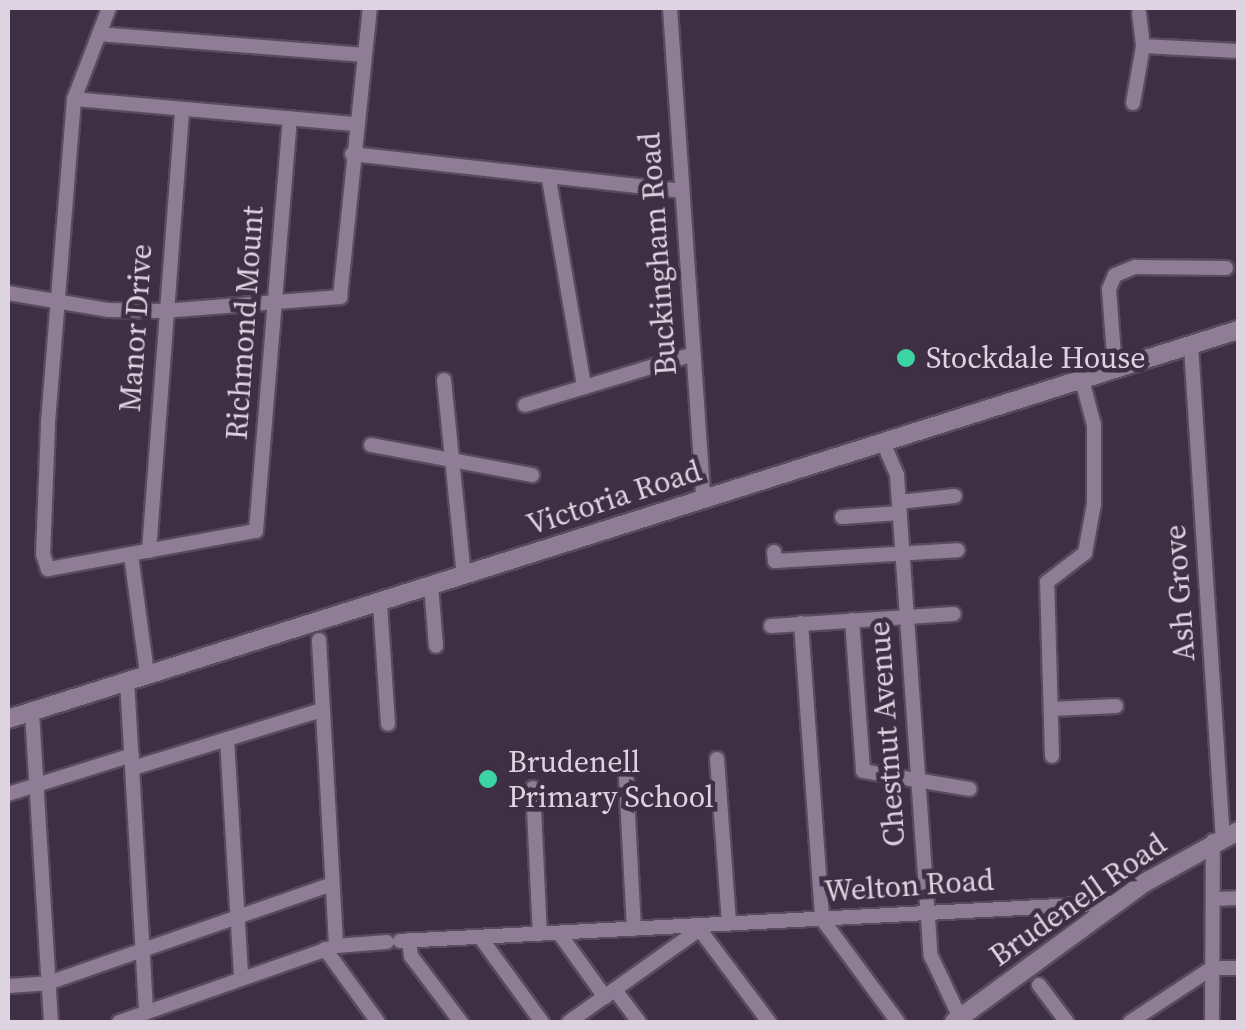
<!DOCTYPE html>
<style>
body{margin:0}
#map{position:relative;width:1246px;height:1030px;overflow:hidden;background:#3f2f44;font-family:"Source Serif 4",serif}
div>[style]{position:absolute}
.roads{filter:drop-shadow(2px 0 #594b5d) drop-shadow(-2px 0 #594b5d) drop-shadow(0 2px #594b5d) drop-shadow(0 -2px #594b5d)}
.minor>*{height:14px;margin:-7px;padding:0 7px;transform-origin:7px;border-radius:7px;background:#8f7d96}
.tertiary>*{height:18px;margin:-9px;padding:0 9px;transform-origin:9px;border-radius:9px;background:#8f7d96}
.dots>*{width:28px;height:28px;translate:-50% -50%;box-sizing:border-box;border:5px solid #3f2f44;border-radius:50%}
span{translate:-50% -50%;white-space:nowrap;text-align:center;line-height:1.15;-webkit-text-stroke:9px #3f2f44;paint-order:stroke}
.street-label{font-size:30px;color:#ddd3e1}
.poi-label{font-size:30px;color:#ddd3e1}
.left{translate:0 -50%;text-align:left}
.frame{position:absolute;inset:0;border:10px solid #ddd3e1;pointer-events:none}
</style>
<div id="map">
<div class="roads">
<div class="minor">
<div style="left:109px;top:8px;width:97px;rotate:111deg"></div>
<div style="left:74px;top:99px;width:327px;rotate:94.6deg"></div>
<div style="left:48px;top:425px;width:129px;rotate:92.2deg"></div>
<div style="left:43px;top:554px;width:16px;rotate:72deg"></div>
<div style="left:48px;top:569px;width:211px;rotate:-10.4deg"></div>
<div style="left:256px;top:531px;width:414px;rotate:-85.3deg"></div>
<div style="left:670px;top:8px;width:490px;rotate:86.1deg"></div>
<div style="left:1139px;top:13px;width:33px;rotate:83deg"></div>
<div style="left:99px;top:34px;width:266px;rotate:4.5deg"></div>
<div style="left:74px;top:99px;width:282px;rotate:5.1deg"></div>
<div style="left:1133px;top:103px;width:58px;rotate:-80deg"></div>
<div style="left:1143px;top:46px;width:95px;rotate:3deg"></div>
<div style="left:352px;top:154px;width:332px;rotate:6.4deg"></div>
<div style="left:549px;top:179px;width:211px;rotate:80.4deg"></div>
<div style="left:8px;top:293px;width:101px;rotate:9.6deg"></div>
<div style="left:108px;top:310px;width:55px;rotate:1deg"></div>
<div style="left:163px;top:311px;width:178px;rotate:-4.5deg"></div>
<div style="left:340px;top:297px;width:291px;rotate:-84.1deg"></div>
<div style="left:1191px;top:346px;width:491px;rotate:86.3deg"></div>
<div style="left:1115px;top:369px;width:80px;rotate:-94.3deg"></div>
<div style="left:1109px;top:289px;width:15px;rotate:-67deg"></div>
<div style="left:1115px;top:275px;width:22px;rotate:-22deg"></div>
<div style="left:1135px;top:267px;width:91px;rotate:0.6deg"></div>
<div style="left:444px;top:380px;width:197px;rotate:84.2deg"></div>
<div style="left:525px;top:405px;width:173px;rotate:-16.8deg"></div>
<div style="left:883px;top:442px;width:36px;rotate:67deg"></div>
<div style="left:897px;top:475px;width:482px;rotate:86deg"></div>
<div style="left:931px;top:956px;width:73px;rotate:64.8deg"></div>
<div style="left:371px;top:445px;width:164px;rotate:10.6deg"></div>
<div style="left:899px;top:502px;width:56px;rotate:-6.1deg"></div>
<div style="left:842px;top:517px;width:58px;rotate:-3.9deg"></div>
<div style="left:149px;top:551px;width:443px;rotate:-85.7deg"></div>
<div style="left:774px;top:552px;width:9px;rotate:84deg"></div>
<div style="left:775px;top:561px;width:183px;rotate:-3.4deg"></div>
<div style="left:131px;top:555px;width:120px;rotate:82.3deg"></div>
<div style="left:431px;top:586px;width:60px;rotate:85.2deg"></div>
<div style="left:380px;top:603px;width:121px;rotate:86.2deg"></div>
<div style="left:852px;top:620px;width:151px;rotate:85.8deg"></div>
<div style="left:863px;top:771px;width:108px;rotate:9.6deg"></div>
<div style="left:801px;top:623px;width:297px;rotate:85.9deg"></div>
<div style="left:822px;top:919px;width:128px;rotate:53.6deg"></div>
<div style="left:771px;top:626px;width:183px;rotate:-3.8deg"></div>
<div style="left:319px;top:640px;width:306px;rotate:86.8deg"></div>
<div style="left:127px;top:680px;width:333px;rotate:86.7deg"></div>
<div style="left:1053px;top:709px;width:63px;rotate:-2.7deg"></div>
<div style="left:32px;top:712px;width:311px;rotate:86.5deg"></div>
<div style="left:227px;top:739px;width:238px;rotate:86.6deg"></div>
<div style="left:1052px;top:756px;width:174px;rotate:-91.6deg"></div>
<div style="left:1047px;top:582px;width:48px;rotate:-37.3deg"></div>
<div style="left:1085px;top:553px;width:50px;rotate:-79.6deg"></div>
<div style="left:1094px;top:504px;width:79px;rotate:-90deg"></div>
<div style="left:1094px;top:425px;width:47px;rotate:-104.9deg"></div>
<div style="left:717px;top:759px;width:165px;rotate:85.8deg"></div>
<div style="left:133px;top:768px;width:198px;rotate:-17.1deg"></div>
<div style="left:626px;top:777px;width:152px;rotate:87deg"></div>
<div style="left:533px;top:788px;width:146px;rotate:87.3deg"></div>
<div style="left:8px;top:794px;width:130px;rotate:-17.5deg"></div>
<div style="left:1213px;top:899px;width:25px;rotate:-2deg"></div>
<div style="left:700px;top:930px;width:115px;rotate:53.1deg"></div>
<div style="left:559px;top:933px;width:79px;rotate:54.3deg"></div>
<div style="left:480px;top:937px;width:105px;rotate:53.9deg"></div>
<div style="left:409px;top:940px;width:16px;rotate:83deg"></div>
<div style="left:411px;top:956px;width:83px;rotate:52.9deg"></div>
<div style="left:400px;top:941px;width:717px;rotate:-3.04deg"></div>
<div style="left:325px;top:949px;width:90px;rotate:54deg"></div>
<div style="left:1039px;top:985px;width:46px;rotate:52.9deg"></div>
<div style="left:9px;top:986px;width:39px;rotate:-4deg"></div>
<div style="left:48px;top:983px;width:301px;rotate:-19.2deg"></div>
<div style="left:615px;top:990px;width:40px;rotate:53deg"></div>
<div style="left:119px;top:1022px;width:230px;rotate:-19.3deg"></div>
<div style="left:336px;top:946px;width:51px;rotate:-4.5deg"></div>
<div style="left:569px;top:1022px;width:166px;rotate:-35.4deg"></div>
<div style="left:1130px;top:1022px;width:98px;rotate:-33.4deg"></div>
<div style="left:1212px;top:968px;width:26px"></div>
<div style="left:1212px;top:1022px;width:181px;rotate:-89.7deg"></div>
</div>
<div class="tertiary">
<div style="left:8px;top:719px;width:1290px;rotate:-17.55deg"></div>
<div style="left:954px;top:1022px;width:235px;rotate:-36.2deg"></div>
<div style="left:1144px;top:883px;width:107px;rotate:-29deg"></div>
</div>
</div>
<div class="dots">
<div style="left:906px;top:358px;background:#3cd4a4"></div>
<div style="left:488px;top:779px;background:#3cd4a4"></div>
</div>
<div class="street-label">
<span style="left:658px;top:254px;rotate:-94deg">Buckingham Road</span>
<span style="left:245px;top:323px;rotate:-86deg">Richmond Mount</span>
<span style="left:136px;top:328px;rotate:-86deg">Manor Drive</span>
<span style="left:614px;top:498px;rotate:-18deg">Victoria Road</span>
<span style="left:1180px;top:593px;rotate:-94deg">Ash Grove</span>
<span style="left:887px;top:734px;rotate:-94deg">Chestnut Avenue</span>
<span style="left:909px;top:886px;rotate:-4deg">Welton Road</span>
<span style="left:1078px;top:900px;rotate:-35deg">Brudenell Road</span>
</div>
<div class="poi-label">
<span class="left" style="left:926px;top:358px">Stockdale House</span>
<span class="left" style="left:508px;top:779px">Brudenell<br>Primary School</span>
</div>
<div class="frame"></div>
</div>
